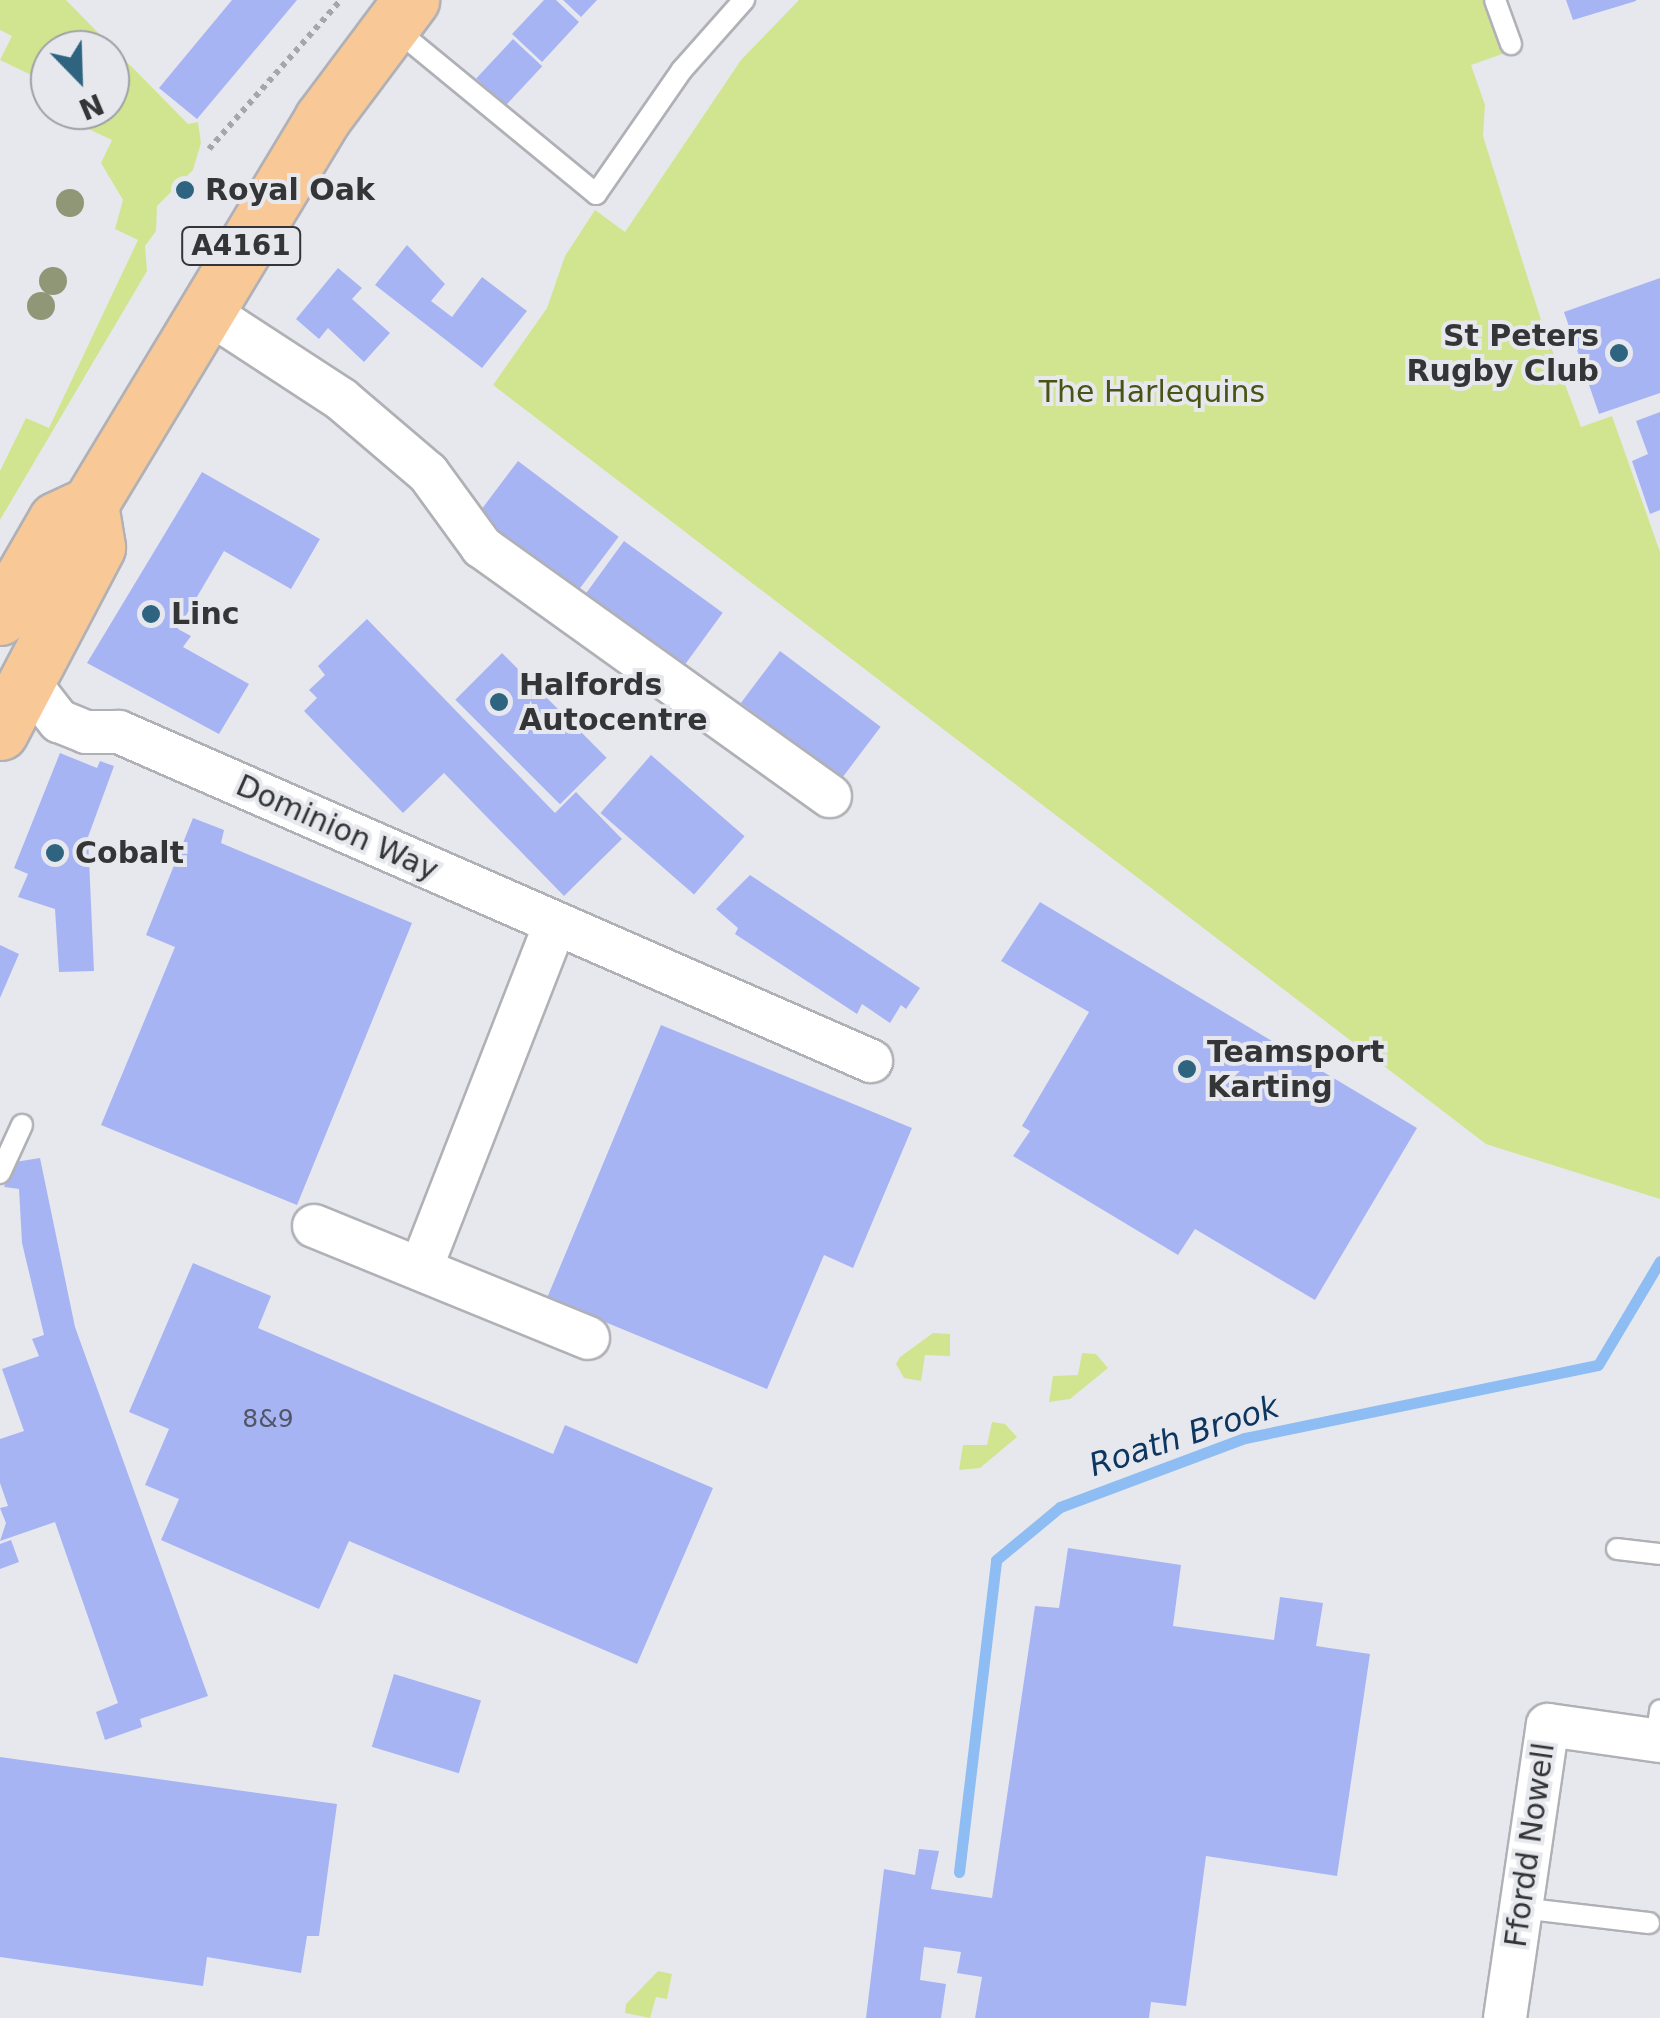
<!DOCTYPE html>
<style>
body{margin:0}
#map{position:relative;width:1660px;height:2018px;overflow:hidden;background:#e7e8ee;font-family:"DejaVu Sans",sans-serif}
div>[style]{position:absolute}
.green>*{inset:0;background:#d1e590}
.stream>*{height:11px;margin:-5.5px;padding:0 5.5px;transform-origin:5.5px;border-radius:5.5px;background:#8ebdf3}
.building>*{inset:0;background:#a7b4f4;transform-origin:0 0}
.path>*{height:6px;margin-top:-3px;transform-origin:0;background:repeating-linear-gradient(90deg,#a5a6aa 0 5px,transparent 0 10px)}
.roads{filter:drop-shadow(2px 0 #b0b1b6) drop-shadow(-2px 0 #b0b1b6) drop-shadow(0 2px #b0b1b6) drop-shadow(0 -2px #b0b1b6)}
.service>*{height:20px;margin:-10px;padding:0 10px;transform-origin:10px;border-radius:10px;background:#fff}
.minor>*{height:42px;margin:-21px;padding:0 21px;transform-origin:21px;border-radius:21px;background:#fff}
.primary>*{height:55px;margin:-27.5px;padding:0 27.5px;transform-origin:27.5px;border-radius:27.5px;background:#f8c896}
.trees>*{width:28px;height:28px;margin:-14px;border-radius:50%;background:#909776}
.dots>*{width:28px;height:28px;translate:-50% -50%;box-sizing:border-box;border:5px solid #e7e8ee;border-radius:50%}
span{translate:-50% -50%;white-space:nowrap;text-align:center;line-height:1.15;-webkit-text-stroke:8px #e7e8ee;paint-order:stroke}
.number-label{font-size:25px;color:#515566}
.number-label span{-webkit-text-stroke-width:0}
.shield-label span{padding:2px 8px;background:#e7e8ee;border:2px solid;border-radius:8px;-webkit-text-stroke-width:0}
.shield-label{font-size:28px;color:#343537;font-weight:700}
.poi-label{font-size:30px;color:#343537;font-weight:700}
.left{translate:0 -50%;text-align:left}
.right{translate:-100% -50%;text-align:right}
.park-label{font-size:30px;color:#495414}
.street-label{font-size:30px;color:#343537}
.water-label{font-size:32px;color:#0c3660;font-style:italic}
.north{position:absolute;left:30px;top:30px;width:100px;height:100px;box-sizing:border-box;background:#e7e8ee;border:2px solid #9fa0a5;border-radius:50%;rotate:157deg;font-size:28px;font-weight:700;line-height:40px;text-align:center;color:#343537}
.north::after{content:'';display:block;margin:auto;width:35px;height:45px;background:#2f6480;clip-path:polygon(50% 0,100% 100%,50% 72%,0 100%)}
</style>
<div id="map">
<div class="green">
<div style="clip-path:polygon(0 0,66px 0,188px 124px,198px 122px,201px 143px,193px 170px,157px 206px,156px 231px,145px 246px,147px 271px,0 520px,0 471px,26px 418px,49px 428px,138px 240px,115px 229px,123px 200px,101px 163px,112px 140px,65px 118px,69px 110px,110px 110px,110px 50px,50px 50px,50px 84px,0 60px,12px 36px,0 30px)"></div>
<div style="clip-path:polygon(799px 0,1485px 0,1505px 53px,1471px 65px,1485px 105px,1483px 136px,1541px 320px,1581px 427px,1612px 416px,1660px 552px,1660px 1199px,1486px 1144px,493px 385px,547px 308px,565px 256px,595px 210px,625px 232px,741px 60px)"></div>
<div style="clip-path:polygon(933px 1333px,950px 1334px,950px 1356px,925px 1355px,921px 1381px,904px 1378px,896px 1364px,900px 1357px)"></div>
<div style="clip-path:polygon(1082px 1353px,1096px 1354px,1108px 1368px,1070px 1399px,1049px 1402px,1053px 1376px,1078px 1375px)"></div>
<div style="clip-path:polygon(992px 1422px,1005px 1424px,1017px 1437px,980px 1468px,959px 1470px,963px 1445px,987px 1445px)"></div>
<div style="clip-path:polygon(658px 1971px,672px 1974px,667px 1999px,656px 1997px,650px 2018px,625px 2013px,626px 2004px)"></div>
</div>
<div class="stream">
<div style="left:959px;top:1872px;width:314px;rotate:-83.2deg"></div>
<div style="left:996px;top:1560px;width:83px;rotate:-39.6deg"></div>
<div style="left:1060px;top:1507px;width:197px;rotate:-20.5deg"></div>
<div style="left:1245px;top:1438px;width:360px;rotate:-11.7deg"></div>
<div style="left:1598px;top:1365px;width:121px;rotate:-59.2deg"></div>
</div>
<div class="building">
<div style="clip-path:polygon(232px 0,297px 0,197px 119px,159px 88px)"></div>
<div style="clip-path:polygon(544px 0,556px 0,579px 22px,542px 62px,512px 34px)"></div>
<div style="clip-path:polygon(563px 0,597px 0,581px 17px)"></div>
<div style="clip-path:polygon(1566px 0,1636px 0,1636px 1px,1573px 20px)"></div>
<div style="left:513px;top:39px;width:40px;height:54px;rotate:43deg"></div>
<div style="clip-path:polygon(407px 245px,445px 284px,431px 301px,452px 317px,482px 277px,527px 311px,482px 368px,375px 285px)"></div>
<div style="clip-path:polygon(338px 268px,362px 288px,352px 299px,390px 333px,364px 362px,328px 328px,319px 339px,296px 319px)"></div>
<div style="clip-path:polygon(1660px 278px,1660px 393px,1599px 414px,1564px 312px)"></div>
<div style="clip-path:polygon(1660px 412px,1660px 510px,1650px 514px,1632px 461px,1648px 454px,1636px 421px)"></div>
<div style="left:518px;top:461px;width:126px;height:68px;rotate:37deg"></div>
<div style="clip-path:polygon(202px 472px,320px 539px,291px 589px,224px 551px,178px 629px,191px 636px,183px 647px,249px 684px,219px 734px,87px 663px)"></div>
<div style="left:624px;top:541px;width:122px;height:66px;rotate:36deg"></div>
<div style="clip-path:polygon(367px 619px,555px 813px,576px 792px,622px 839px,564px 896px,444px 773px,403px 813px,304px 711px,317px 698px,309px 690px,325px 675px,318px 666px)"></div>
<div style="left:780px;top:651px;width:126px;height:65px;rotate:37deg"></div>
<div style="left:502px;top:653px;width:148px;height:66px;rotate:45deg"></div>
<div style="clip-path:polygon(60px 753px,97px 768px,100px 761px,114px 766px,88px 837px,94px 971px,59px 972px,55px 909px,18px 897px,28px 874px,14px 868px)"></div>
<div style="left:651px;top:755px;width:124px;height:77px;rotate:41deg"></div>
<div style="clip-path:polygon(193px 818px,224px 830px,221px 843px,412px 923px,297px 1205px,101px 1125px,175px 947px,146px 935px)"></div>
<div style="clip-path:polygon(750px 875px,920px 988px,906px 1009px,901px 1005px,890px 1023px,862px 1004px,857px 1014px,735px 934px,738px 928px,716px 909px)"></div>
<div style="clip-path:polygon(1040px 902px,1417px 1128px,1315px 1300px,1195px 1229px,1178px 1255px,1013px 1156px,1030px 1131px,1022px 1126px,1089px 1012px,1001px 961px)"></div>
<div style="clip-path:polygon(0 945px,19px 954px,0 998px)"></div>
<div style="clip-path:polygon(661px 1025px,912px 1128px,853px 1268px,824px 1255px,767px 1389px,547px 1298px)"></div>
<div style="clip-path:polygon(40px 1158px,75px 1327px,208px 1696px,140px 1719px,142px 1727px,105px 1740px,96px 1712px,118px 1703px,55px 1522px,0 1541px,6px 1523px,0 1508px,8px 1506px,0 1483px,0 1439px,24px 1431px,2px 1369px,39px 1356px,32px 1339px,44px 1335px,22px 1243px,19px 1189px,4px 1187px,15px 1162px)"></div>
<div style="clip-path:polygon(193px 1263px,271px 1296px,258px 1328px,553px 1454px,565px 1425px,713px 1488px,637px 1664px,349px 1541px,319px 1609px,161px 1540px,179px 1499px,145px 1485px,169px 1429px,129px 1412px)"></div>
<div style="clip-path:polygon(11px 1540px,19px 1562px,0 1569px,0 1544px)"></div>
<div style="clip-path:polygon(1068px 1548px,1181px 1565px,1173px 1626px,1274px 1640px,1280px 1597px,1323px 1603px,1316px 1646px,1370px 1654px,1337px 1876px,1206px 1856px,1186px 2006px,1151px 2002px,1149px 2018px,975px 2018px,982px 1977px,957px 1973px,961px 1952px,924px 1947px,920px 1980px,946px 1984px,941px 2018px,866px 2018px,884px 1869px,915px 1875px,919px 1849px,939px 1851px,931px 1889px,992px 1898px,1035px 1606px,1059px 1608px)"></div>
<div style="left:394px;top:1674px;width:91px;height:76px;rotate:17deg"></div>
<div style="clip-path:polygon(0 1757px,337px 1804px,319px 1936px,307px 1936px,301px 1973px,207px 1957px,203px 1986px,0 1957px)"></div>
</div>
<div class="path">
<div style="left:209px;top:149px;width:199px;rotate:-48.5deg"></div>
</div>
<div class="roads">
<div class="service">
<div style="left:1495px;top:0;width:47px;rotate:70deg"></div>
<div style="left:393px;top:27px;width:263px;rotate:39.4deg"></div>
<div style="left:596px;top:194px;width:151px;rotate:-55.3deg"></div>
<div style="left:682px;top:70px;width:94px;rotate:-48.5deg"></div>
<div style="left:0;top:1173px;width:53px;rotate:-65.4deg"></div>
<div style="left:1617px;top:1549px;width:43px;rotate:6.6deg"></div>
<div style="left:1656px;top:1740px;width:30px;rotate:-82deg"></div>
<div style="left:1521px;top:1908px;width:129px;rotate:6.7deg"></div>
</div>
<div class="minor">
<div style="left:203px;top:309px;width:165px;rotate:33.1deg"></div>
<div style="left:341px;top:399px;width:114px;rotate:40.4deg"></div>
<div style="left:428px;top:473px;width:92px;rotate:53.9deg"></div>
<div style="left:482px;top:547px;width:428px;rotate:35.6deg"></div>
<div style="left:40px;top:697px;width:31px;rotate:52deg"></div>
<div style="left:59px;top:721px;width:29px;rotate:22deg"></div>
<div style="left:86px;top:732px;width:33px"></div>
<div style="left:119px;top:732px;width:821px;rotate:23.63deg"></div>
<div style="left:314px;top:1226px;width:296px;rotate:22.2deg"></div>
<div style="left:421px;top:1268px;width:369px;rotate:-68.7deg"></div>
<div style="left:1505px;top:2018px;width:296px;rotate:-81.7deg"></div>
<div style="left:1548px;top:1725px;width:113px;rotate:8.1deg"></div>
</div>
<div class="primary">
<div style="left:0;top:617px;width:112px;rotate:-60deg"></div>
<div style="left:56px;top:520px;width:38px;rotate:-25deg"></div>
<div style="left:90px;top:504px;width:449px;rotate:-58.9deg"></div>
<div style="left:322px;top:119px;width:149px;rotate:-53.2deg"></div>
<div style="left:0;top:732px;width:209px;rotate:-62.3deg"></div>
<div style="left:97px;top:547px;width:44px;rotate:-99.2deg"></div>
</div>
</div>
<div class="trees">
<div style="left:70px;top:203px"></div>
<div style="left:53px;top:281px"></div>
<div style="left:41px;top:306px"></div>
</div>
<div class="dots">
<div style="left:185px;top:190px;background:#2f6480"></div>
<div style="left:1619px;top:353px;background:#2f6480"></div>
<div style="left:151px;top:614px;background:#2f6480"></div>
<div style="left:499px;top:702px;background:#2f6480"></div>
<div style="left:55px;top:853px;background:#2f6480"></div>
<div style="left:1187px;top:1069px;background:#2f6480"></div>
</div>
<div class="number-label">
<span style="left:268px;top:1419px">8&amp;9</span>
</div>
<div class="shield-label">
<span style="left:241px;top:246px">A4161</span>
</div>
<div class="poi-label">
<span class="left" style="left:205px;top:190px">Royal Oak</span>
<span class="right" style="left:1599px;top:353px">St Peters<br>Rugby Club</span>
<span class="left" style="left:171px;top:614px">Linc</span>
<span class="left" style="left:519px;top:702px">Halfords<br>Autocentre</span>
<span class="left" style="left:75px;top:853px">Cobalt</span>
<span class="left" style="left:1207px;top:1069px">Teamsport<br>Karting</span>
</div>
<div class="park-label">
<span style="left:1152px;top:392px">The Harlequins</span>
</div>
<div class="street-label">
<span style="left:337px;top:828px;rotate:24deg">Dominion Way</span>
<span style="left:1530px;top:1845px;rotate:-82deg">Ffordd Nowell</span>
</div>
<div class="water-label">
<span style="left:1184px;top:1436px;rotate:-18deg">Roath Brook</span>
</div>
<div class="north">N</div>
</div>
